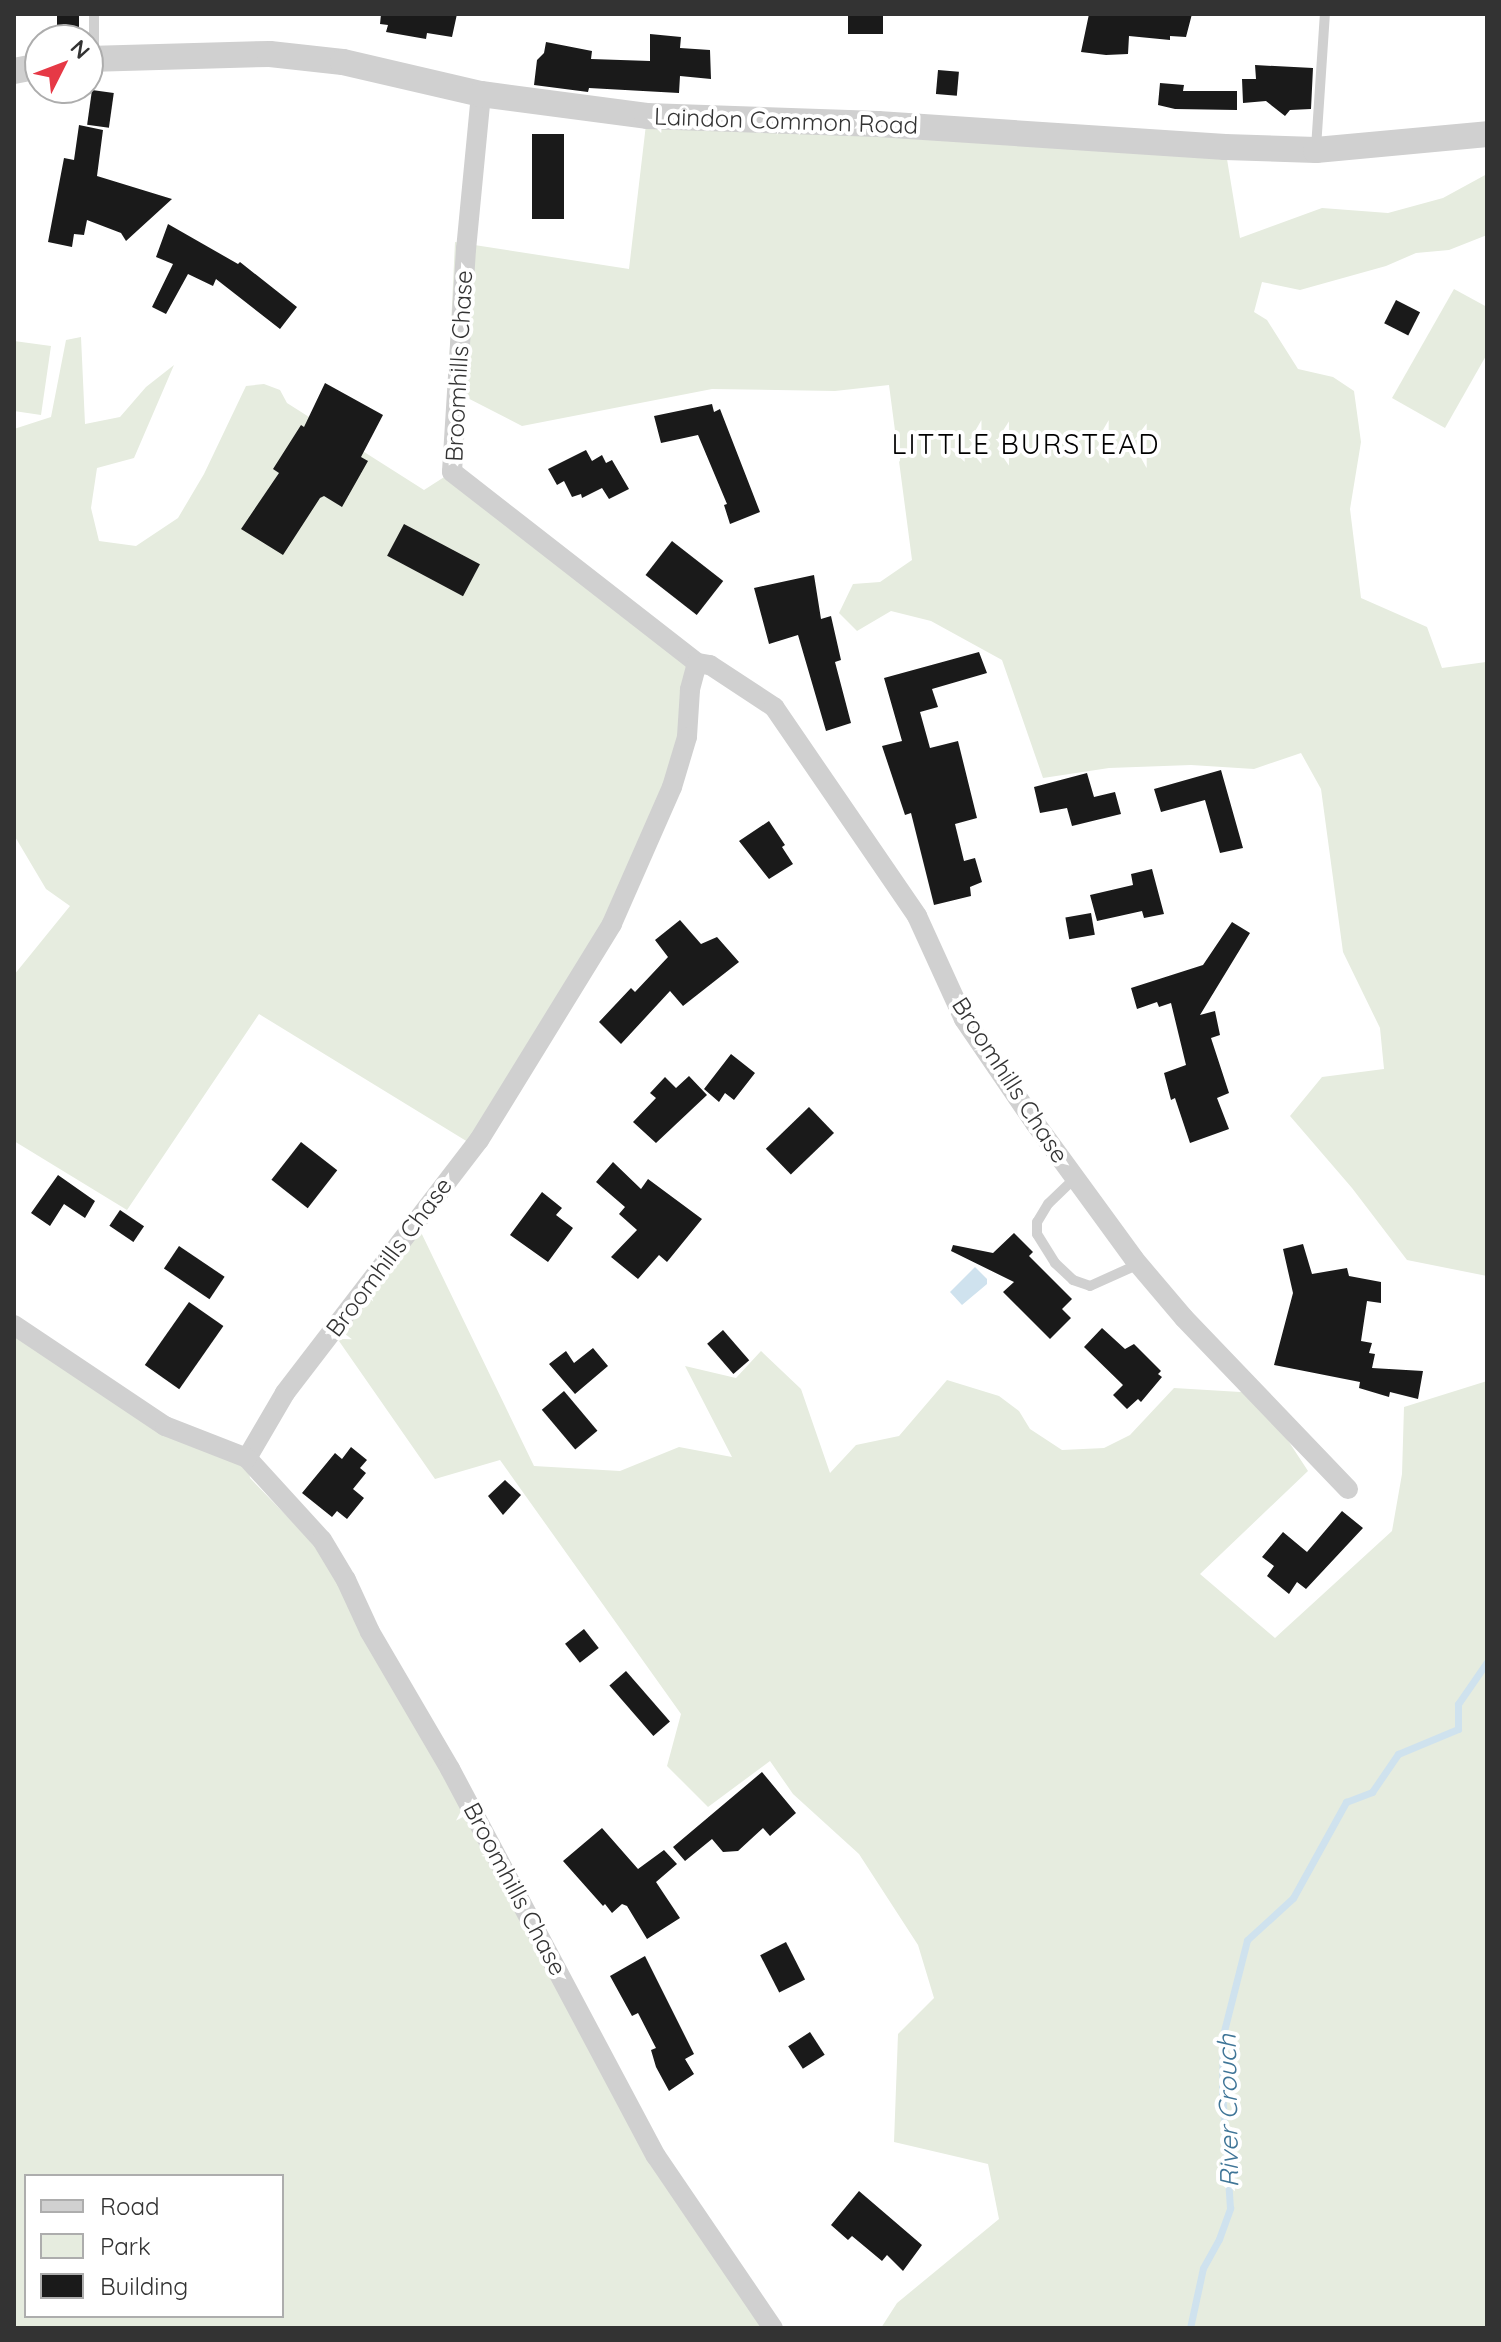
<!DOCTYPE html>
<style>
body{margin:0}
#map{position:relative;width:1501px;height:2342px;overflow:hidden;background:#fff;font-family:Quicksand,sans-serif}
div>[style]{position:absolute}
.green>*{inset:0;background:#e6ecdf}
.water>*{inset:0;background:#cfe2ee}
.stream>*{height:7px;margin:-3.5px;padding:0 3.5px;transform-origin:3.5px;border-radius:3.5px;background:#cfe2ee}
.building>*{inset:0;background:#1a1a1a;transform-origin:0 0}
.service>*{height:10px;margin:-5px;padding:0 5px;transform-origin:5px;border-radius:5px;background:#d0d0d0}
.minor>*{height:20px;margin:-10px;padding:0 10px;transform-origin:10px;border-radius:10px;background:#d0d0d0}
.tertiary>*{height:26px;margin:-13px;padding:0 13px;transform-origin:13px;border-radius:13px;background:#d0d0d0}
span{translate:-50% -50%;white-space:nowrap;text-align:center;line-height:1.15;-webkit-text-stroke:8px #fff;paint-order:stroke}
.street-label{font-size:24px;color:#333}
.water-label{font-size:26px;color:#3f7597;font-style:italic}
.quarter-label{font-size:28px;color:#000;letter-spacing:2px}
.frame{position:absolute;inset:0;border:16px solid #333;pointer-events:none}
.legend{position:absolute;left:24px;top:2174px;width:260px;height:144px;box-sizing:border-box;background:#fff;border:2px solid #adadad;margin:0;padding:10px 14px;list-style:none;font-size:24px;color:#333}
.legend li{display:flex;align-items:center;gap:16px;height:40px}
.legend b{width:40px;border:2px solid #adadad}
.north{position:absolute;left:24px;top:24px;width:80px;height:80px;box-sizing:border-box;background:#fff;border:2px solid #adadad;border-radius:50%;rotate:48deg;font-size:22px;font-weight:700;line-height:32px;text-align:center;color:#333}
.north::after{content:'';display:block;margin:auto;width:28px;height:36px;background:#e63946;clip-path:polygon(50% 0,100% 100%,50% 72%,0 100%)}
</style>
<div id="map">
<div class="green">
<div style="clip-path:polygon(647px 116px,1225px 147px,1240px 238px,1322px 208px,1388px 213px,1443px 198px,1487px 174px,1487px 235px,1449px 250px,1416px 253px,1386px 266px,1300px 290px,1262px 282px,1254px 312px,1267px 320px,1298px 369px,1333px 377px,1354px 391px,1361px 442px,1350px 509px,1361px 598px,1427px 627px,1442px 668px,1486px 662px,1487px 653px,1487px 1276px,1407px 1260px,1352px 1188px,1290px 1116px,1322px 1077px,1384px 1069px,1380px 1028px,1343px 952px,1321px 789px,1301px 753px,1254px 769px,1191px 765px,1109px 768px,1043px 778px,1002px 660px,931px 621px,891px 611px,857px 631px,839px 613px,853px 584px,880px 582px,912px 560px,889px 385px,835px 391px,712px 389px,522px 426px,448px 388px,455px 242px,629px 269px)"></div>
<div style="clip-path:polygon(1454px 289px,1487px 307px,1487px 354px,1445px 428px,1392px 398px)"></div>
<div style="clip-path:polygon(81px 337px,85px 424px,120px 417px,146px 387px,174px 365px,134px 458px,97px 468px,91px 508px,99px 541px,136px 546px,178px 518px,204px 474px,246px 386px,264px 384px,280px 390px,287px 403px,424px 490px,452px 472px,697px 663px,687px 737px,612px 924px,481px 1150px,259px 1014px,127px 1210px,14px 1141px,14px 975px,70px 906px,46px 889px,14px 835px,14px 429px,51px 417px,66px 340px)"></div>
<div style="clip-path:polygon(14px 341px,51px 346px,41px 415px,14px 411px)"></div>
<div style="clip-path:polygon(416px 1222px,534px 1466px,620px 1471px,679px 1447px,732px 1457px,685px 1366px,736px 1378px,761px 1351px,801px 1389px,830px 1473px,856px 1445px,899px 1436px,947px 1380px,999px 1396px,1019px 1411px,1030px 1429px,1062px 1450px,1104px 1448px,1130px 1435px,1174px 1388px,1257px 1393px,1308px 1471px,1200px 1574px,1275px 1638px,1392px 1531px,1402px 1474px,1404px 1407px,1487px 1381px,1487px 2328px,881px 2328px,897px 2303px,999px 2219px,988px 2164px,894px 2142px,898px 2034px,934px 1998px,918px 1945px,859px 1854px,793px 1794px,770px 1761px,708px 1807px,667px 1766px,681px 1714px,500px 1460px,435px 1479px,332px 1331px)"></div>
<div style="clip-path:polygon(evenodd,14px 1325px,165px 1426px,247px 1458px,250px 1478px,307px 1537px,326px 1561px,603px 2054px,773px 2328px,14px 2328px,14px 1325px,26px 2176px,282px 2176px,282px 2316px,26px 2316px,26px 2176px)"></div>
</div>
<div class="water">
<div style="clip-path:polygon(975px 1267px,987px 1279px,987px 1284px,962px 1305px,950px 1292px)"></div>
</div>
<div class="stream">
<div style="left:1190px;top:2328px;width:61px;rotate:-77.8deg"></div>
<div style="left:1203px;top:2268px;width:33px;rotate:-61deg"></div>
<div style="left:1219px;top:2239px;width:33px;rotate:-70deg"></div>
<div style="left:1230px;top:2208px;width:116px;rotate:-93.9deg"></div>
<div style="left:1222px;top:2092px;width:57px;rotate:-89deg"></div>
<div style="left:1223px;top:2035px;width:98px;rotate:-75.8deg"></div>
<div style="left:1247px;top:1940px;width:62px;rotate:-42.4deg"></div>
<div style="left:1293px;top:1898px;width:110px;rotate:-61.1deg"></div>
<div style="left:1346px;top:1802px;width:28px;rotate:-21deg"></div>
<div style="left:1372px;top:1792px;width:46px;rotate:-55.6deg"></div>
<div style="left:1398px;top:1754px;width:65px;rotate:-22.6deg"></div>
<div style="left:1458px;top:1729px;width:25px;rotate:-90deg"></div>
<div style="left:1458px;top:1704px;width:51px;rotate:-55.4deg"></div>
</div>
<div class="building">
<div style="left:57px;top:14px;width:22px;height:26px"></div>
<div style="clip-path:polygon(381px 14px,457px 14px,452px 37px,427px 33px,426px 39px,386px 32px,388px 25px,380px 24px)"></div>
<div style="left:848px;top:14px;width:35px;height:20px"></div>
<div style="clip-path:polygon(1089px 14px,1192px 14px,1186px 37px,1170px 36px,1170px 40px,1129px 36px,1128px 54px,1106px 55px,1081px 52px)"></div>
<div style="clip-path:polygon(650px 34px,681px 37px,680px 48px,710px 50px,711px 79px,680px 76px,679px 93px,589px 88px,588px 92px,534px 85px,537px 60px,544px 53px,546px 42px,592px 51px,591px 59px,650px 61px)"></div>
<div style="clip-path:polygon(1255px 65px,1313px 68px,1311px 109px,1290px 110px,1285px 116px,1266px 101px,1243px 103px,1242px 79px,1256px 79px)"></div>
<div style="left:938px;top:70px;width:21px;height:24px;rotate:5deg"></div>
<div style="clip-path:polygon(1160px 83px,1184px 85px,1183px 91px,1237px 91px,1237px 110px,1175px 109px,1158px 105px)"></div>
<div style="left:92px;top:90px;width:22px;height:35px;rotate:8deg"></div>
<div style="clip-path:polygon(79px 125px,103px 130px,97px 176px,172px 199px,126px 241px,121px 233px,87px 220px,84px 235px,74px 234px,72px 247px,48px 242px,64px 158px,74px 160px)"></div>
<div style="left:532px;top:134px;width:32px;height:85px"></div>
<div style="clip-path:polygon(168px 224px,238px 264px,240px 262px,297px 307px,280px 329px,216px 279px,213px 286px,188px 274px,166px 314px,152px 307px,173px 264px,156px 257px)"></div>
<div style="left:1396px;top:300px;width:27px;height:26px;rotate:27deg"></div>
<div style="clip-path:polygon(325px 383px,383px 415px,361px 457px,368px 461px,342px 507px,324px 496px,320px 498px,283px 555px,241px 529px,279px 473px,273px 469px,301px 425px,304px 427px)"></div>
<div style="clip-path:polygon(712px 404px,714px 412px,720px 409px,760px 512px,730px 524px,724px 505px,727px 504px,698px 435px,661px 443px,654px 416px)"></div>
<div style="clip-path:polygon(586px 450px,592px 461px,602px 455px,606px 463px,612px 460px,629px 489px,609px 499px,602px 488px,582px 498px,581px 494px,572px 497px,564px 481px,557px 485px,548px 469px)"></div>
<div style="left:404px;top:524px;width:86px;height:36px;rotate:28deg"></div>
<div style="left:672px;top:541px;width:65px;height:43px;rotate:38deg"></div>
<div style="clip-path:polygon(814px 575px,821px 619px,831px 616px,841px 660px,835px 662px,851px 723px,826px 731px,798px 635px,769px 644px,754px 588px)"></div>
<div style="clip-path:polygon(979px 652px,987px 673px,932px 689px,938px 707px,920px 712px,930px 748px,958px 741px,977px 818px,955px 824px,964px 861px,975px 858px,982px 882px,970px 887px,971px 896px,934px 905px,911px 813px,905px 815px,882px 746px,902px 741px,884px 678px)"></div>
<div style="clip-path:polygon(1221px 770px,1243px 848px,1220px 853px,1205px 800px,1161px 812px,1154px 789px)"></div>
<div style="clip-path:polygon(1087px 773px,1094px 797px,1115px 792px,1121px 814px,1072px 826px,1067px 808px,1040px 813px,1034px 787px)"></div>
<div style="clip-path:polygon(769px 821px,785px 845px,782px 847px,793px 864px,769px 879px,739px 841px)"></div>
<div style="clip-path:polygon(1152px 869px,1164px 914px,1144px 918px,1142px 911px,1097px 921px,1090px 895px,1133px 885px,1131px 874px)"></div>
<div style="left:1091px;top:913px;width:22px;height:26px;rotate:80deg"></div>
<div style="clip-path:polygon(680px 920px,701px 944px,717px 937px,739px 962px,683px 1006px,670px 991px,621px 1044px,599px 1022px,631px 988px,635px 992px,668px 957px,655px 940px)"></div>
<div style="clip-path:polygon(1232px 922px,1250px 933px,1200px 1015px,1215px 1011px,1220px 1035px,1211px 1038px,1229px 1093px,1217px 1098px,1229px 1129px,1190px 1143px,1175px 1098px,1171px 1100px,1164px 1073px,1186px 1065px,1171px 1003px,1159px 1007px,1157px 1002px,1137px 1009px,1131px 988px,1203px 965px)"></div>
<div style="clip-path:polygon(731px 1054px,755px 1073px,734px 1100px,725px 1093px,719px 1102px,704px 1089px)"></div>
<div style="clip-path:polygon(689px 1076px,707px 1095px,656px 1143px,633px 1122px,656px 1098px,650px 1093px,665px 1077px,676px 1088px)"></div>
<div style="left:809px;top:1107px;width:36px;height:60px;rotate:46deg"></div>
<div style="left:301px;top:1142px;width:46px;height:48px;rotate:38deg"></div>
<div style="clip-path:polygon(613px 1162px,641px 1189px,648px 1179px,702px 1219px,667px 1262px,659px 1255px,638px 1279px,611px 1257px,637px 1230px,619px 1214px,625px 1207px,596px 1182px)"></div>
<div style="clip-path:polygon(58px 1175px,95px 1201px,85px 1218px,64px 1204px,50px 1226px,31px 1213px)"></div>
<div style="clip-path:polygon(542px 1192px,562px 1208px,556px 1215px,573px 1228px,548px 1262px,510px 1235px)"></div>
<div style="left:120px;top:1210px;width:29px;height:19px;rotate:34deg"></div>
<div style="clip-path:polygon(1014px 1233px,1033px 1252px,1029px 1256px,1072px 1299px,1062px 1309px,1071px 1318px,1050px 1339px,1003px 1292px,1014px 1282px,951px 1251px,953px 1245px,993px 1253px)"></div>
<div style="clip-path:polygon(1303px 1244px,1312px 1274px,1347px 1268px,1349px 1276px,1381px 1282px,1381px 1303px,1367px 1301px,1361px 1341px,1372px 1343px,1369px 1353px,1375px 1354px,1372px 1368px,1423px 1371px,1418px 1399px,1390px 1392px,1389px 1397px,1359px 1388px,1360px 1382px,1274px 1365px,1293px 1293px,1283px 1249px)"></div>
<div style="left:179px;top:1246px;width:55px;height:27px;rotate:34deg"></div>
<div style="left:189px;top:1302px;width:42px;height:77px;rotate:35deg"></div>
<div style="clip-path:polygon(1102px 1328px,1125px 1349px,1134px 1344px,1161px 1371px,1158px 1374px,1162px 1377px,1141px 1402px,1138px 1399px,1127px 1409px,1113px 1395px,1123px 1385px,1084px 1347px)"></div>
<div style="left:723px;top:1330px;width:40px;height:21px;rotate:49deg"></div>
<div style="clip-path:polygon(593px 1348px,608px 1366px,575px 1394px,549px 1364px,566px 1351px,574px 1363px)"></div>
<div style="left:564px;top:1391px;width:52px;height:29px;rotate:50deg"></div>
<div style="clip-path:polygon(351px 1447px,367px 1460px,360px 1468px,366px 1473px,353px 1489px,364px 1498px,347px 1519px,337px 1511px,332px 1517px,302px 1493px,335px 1453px,342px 1459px)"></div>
<div style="clip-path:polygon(505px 1480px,521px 1495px,503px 1515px,488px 1496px)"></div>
<div style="clip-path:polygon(1342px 1511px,1363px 1528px,1306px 1589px,1297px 1582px,1289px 1594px,1267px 1576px,1274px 1566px,1262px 1557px,1283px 1532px,1307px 1552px)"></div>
<div style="left:584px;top:1629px;width:24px;height:24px;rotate:52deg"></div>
<div style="left:626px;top:1671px;width:67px;height:22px;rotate:49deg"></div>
<div style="clip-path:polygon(762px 1772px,796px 1813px,770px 1836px,763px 1828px,738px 1851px,723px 1852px,712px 1839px,685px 1861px,673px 1847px)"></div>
<div style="clip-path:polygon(602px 1828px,638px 1869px,664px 1850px,677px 1864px,656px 1882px,680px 1918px,647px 1939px,627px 1906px,622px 1904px,612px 1913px,605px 1904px,603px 1906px,563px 1861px)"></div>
<div style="left:786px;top:1942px;width:42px;height:29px;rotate:63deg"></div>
<div style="clip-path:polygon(645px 1956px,694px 2054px,685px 2059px,694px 2074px,669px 2091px,656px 2067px,651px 2050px,656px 2048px,638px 2013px,632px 2016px,610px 1976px)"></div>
<div style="left:810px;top:2032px;width:27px;height:26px;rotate:57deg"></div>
<div style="clip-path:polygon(859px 2191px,922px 2245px,903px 2271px,887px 2255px,882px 2261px,852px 2236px,848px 2240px,831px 2225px)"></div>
</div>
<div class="service">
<div style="left:94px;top:56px;width:42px;rotate:-90deg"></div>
<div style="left:1316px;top:148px;width:134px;rotate:-86.2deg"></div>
<div style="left:1075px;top:1178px;width:37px;rotate:136deg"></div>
<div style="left:1048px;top:1204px;width:21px;rotate:121deg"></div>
<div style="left:1037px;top:1222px;width:12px;rotate:90deg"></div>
<div style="left:1037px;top:1234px;width:34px;rotate:58deg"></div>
<div style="left:1055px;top:1263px;width:25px;rotate:43deg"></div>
<div style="left:1073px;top:1280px;width:18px;rotate:19deg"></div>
<div style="left:1090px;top:1286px;width:54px;rotate:-24.2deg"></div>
</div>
<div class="minor">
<div style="left:481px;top:94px;width:156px;rotate:95.5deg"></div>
<div style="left:466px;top:249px;width:223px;rotate:93.6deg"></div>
<div style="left:452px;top:472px;width:311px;rotate:37.9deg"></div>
<div style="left:697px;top:663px;width:13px;rotate:9deg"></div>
<div style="left:710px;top:665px;width:77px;rotate:33.3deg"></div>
<div style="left:774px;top:707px;width:253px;rotate:55.6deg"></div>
<div style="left:917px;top:916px;width:113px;rotate:65.5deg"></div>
<div style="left:964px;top:1019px;width:126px;rotate:55.7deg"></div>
<div style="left:1035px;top:1123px;width:168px;rotate:53.9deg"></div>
<div style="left:1134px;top:1259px;width:77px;rotate:49.7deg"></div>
<div style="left:1184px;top:1318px;width:237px;rotate:46.2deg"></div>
<div style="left:697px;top:663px;width:28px;rotate:105deg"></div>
<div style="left:690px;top:690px;width:47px;rotate:93.7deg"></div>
<div style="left:687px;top:737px;width:52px;rotate:106.7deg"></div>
<div style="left:672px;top:787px;width:150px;rotate:113.7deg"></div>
<div style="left:612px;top:924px;width:254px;rotate:121.6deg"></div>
<div style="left:479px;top:1140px;width:319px;rotate:127.5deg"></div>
<div style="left:285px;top:1393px;width:75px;rotate:120.3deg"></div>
<div style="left:247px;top:1458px;width:111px;rotate:47.6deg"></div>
<div style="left:322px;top:1540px;width:47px;rotate:59deg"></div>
<div style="left:346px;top:1580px;width:57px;rotate:65.2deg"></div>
<div style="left:370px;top:1632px;width:159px;rotate:59.7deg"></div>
<div style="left:450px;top:1769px;width:438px;rotate:62deg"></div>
<div style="left:656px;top:2156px;width:208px;rotate:55.8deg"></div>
<div style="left:14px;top:1325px;width:182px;rotate:33.8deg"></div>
<div style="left:165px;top:1426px;width:88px;rotate:21.3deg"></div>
</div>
<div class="tertiary">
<div style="left:88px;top:59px;width:182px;rotate:-1.6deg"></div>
<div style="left:270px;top:54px;width:73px;rotate:6.3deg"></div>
<div style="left:343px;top:62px;width:142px;rotate:13.1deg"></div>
<div style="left:481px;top:94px;width:167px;rotate:7.5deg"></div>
<div style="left:647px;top:116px;width:231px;rotate:2deg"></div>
<div style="left:878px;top:124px;width:348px;rotate:3.8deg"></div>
<div style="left:1225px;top:147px;width:91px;rotate:1.9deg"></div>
<div style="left:1316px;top:150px;width:172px;rotate:-5.3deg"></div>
<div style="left:14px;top:71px;width:26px;rotate:-11deg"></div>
</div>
<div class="street-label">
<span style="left:786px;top:121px;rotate:2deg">Laindon Common Road</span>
<span style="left:459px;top:366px;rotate:-87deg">Broomhills Chase</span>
<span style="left:1010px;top:1080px;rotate:57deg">Broomhills Chase</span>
<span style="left:389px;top:1257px;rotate:-53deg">Broomhills Chase</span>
<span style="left:515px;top:1889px;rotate:62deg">Broomhills Chase</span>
</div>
<div class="water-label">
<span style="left:1228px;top:2111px;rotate:-91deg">River Crouch</span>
</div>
<div class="quarter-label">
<span style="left:1026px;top:444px">LITTLE BURSTEAD</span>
</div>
<div class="frame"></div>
<ul class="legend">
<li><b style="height:10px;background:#d0d0d0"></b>Road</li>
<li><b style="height:22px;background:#e6ecdf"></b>Park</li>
<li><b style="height:22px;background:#1a1a1a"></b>Building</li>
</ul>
<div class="north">N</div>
</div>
